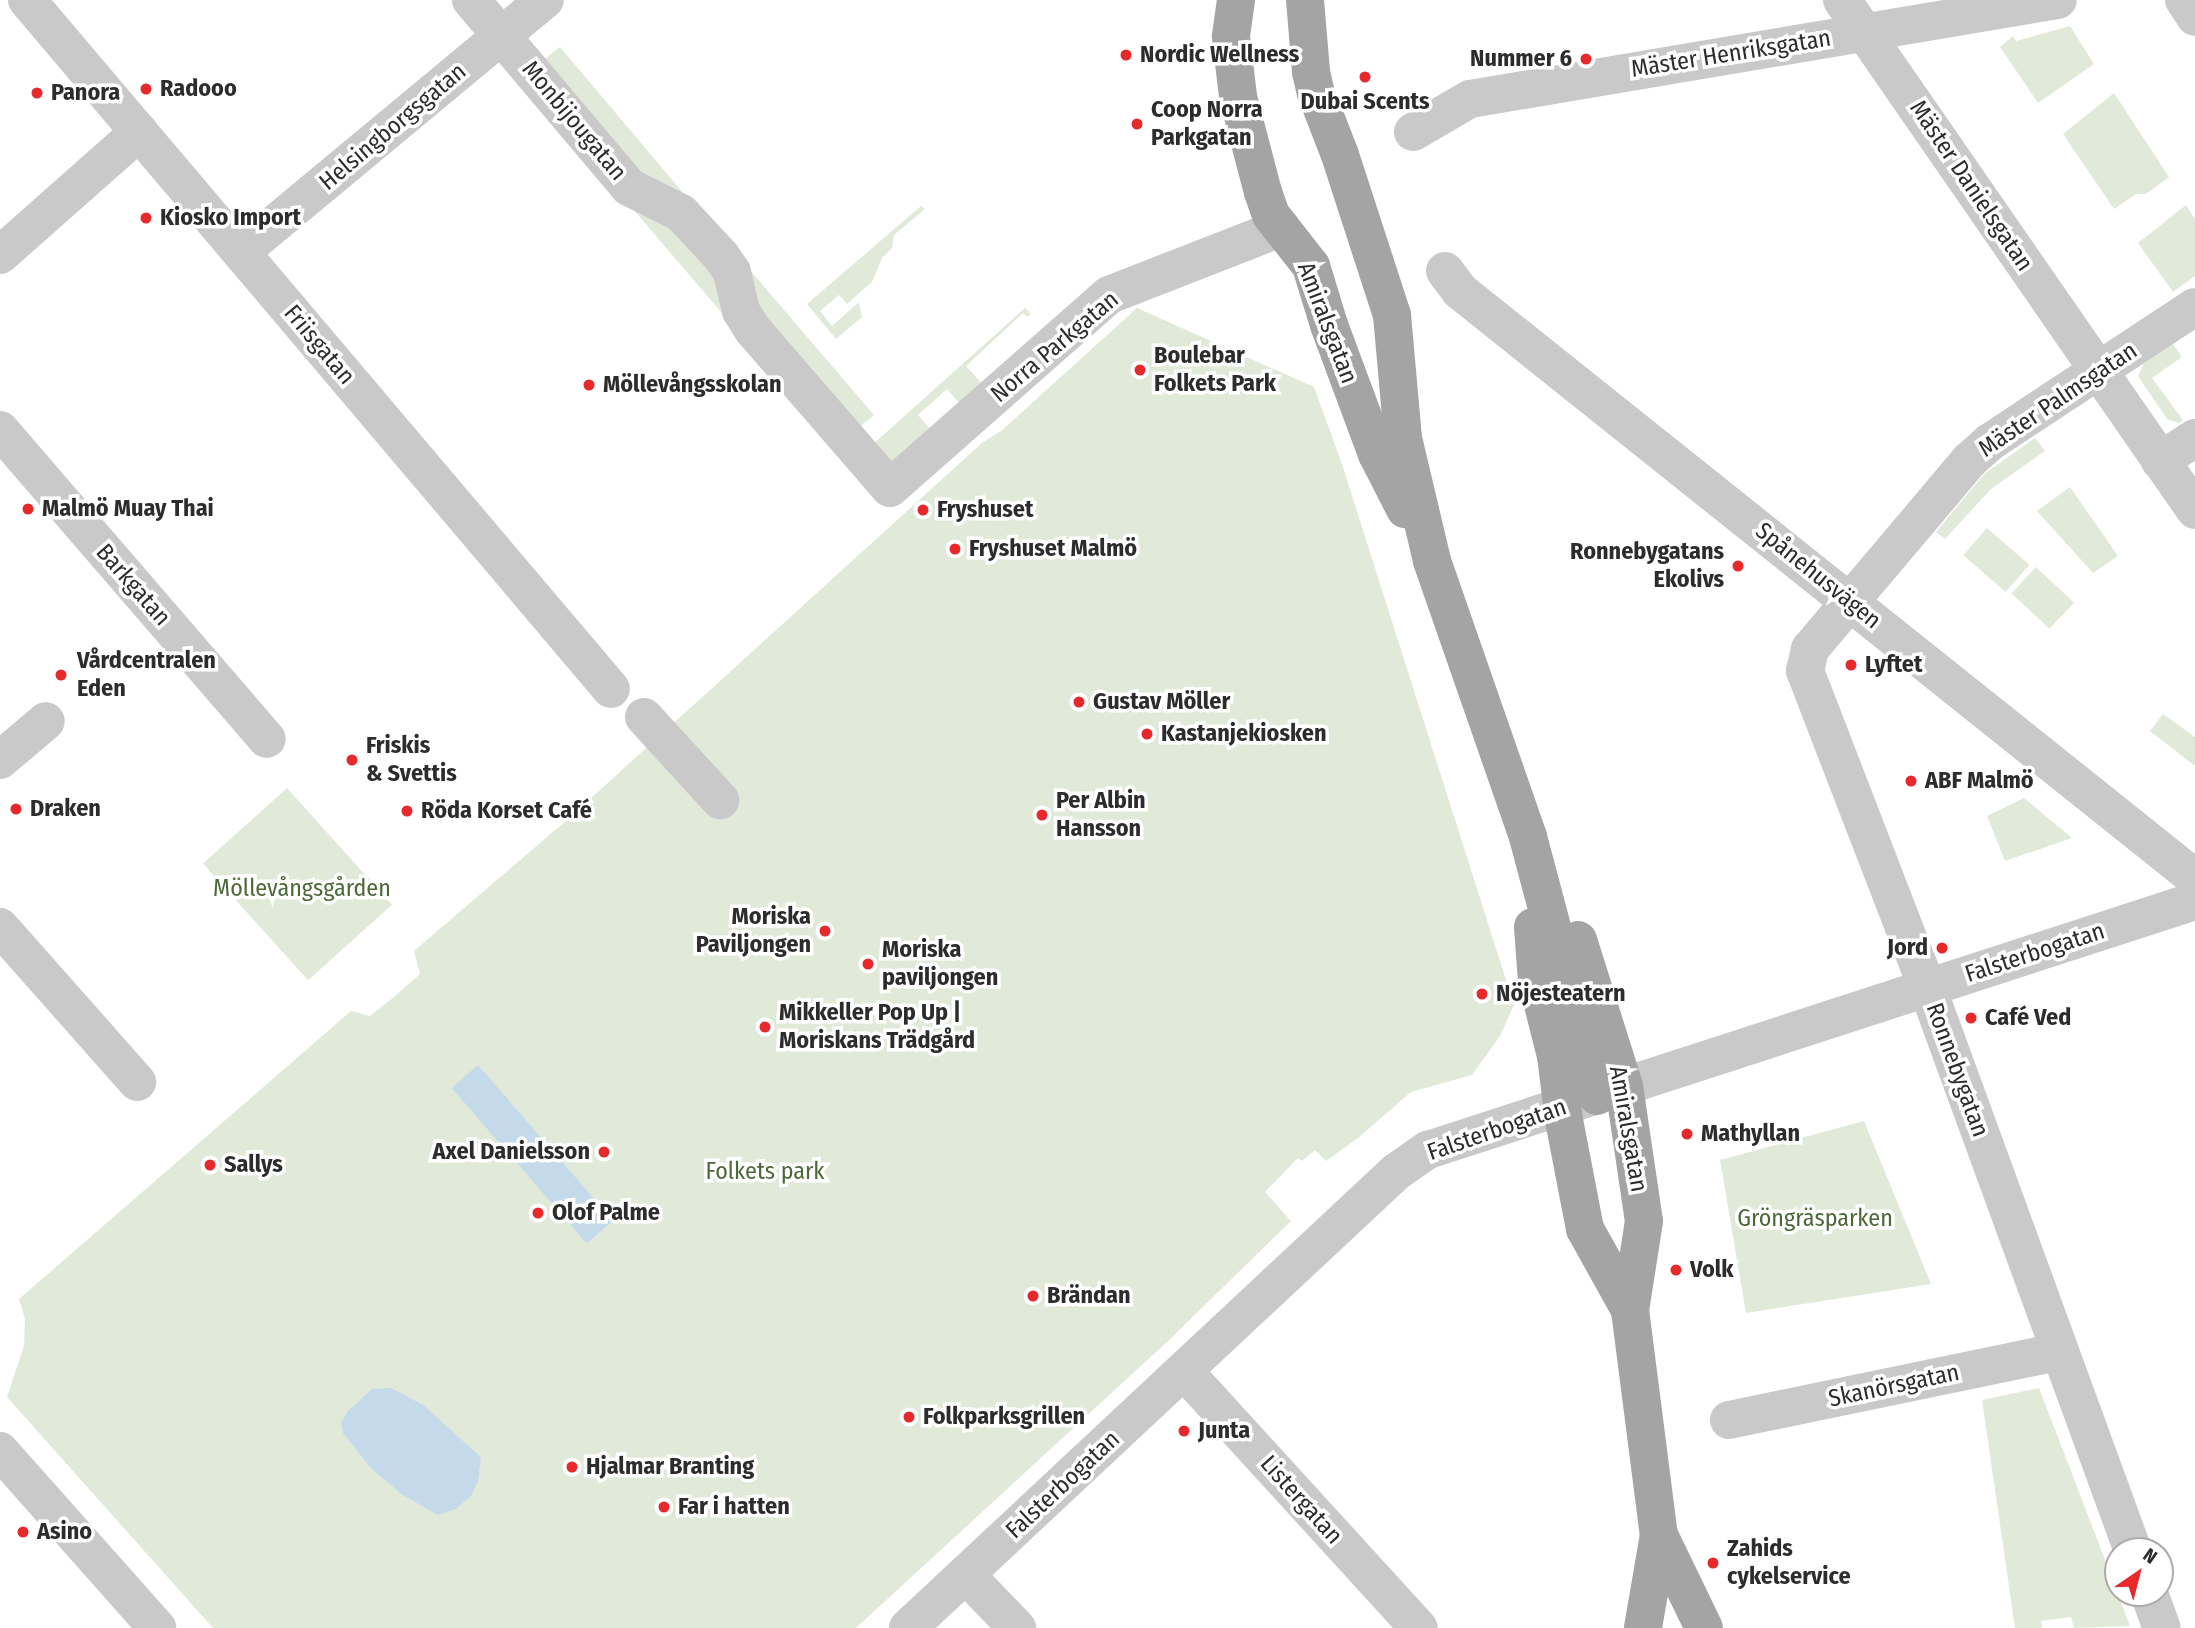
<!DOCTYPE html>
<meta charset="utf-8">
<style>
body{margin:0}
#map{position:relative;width:2195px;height:1628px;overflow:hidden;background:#fff;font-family:"Fira Sans Condensed",sans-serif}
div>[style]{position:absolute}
.green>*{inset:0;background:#e1ead9;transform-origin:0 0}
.water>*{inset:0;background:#c4daeb;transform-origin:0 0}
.minor>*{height:38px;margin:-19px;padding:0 19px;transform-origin:19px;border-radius:19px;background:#c9c9c9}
.major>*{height:38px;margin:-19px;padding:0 19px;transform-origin:19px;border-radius:19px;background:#a4a4a4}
.dots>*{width:19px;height:19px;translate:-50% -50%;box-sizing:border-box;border:4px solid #fff;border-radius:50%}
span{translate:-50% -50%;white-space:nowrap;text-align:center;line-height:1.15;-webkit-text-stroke:7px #fff;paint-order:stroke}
.street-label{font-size:24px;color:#2c2c2c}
.poi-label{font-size:24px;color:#2c2c2c;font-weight:700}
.left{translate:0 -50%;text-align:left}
.right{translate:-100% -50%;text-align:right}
.park-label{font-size:24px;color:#4c6839}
.north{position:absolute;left:2104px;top:1537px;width:70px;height:70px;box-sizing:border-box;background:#fff;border:2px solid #ababab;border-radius:50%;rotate:35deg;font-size:19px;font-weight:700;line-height:28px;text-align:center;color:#2c2c2c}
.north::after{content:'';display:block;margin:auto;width:24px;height:32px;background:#e8292c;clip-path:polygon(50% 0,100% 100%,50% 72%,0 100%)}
</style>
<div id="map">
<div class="green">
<div style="clip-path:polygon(2070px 26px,2094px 64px,2038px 103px,2000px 47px,2013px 36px,2016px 41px)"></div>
<div style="clip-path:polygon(560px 47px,690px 201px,648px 183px,541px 62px)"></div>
<div style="clip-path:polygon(2114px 93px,2169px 177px,2146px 194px,2136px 194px,2114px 209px,2063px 134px)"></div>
<div style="clip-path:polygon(2186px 205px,2195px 219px,2195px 276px,2173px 292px,2138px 243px)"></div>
<div style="clip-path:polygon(921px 206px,925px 209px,894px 235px,892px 248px,882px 258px,872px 282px,847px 304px,839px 295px,820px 311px,832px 326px,859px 302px,862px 317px,836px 339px,807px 304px)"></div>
<div style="clip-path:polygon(632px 208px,675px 224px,718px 274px,733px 326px)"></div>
<div style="clip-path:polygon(743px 262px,874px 415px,857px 429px,764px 324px)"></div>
<div style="clip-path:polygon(1025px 308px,1031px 314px,1027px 317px,1023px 313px,966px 366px,982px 384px,960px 404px,947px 389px,918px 415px,932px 431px,894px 460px,889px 461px,871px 446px)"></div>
<div style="clip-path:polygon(1137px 308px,1314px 387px,1341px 461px,1514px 1005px,1500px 1036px,1472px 1075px,1411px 1092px,1358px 1138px,1326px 1161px,1315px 1150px,1302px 1161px,1298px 1158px,1265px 1192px,1291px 1221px,1167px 1342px,856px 1628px,213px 1628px,7px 1397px,24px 1346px,25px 1319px,19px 1299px,351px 1011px,370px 1016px,394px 997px,420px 974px,414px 951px,568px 819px,983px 442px,1001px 431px)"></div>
<div style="clip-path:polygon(2173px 344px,2182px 357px,2152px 378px,2183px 420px,2179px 423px,2167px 419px,2138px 376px,2144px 363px)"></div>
<div style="clip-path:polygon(2035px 438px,2045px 451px,1991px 489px,1945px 539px,1936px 532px,1984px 474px)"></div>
<div style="clip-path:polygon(2070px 487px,2118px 556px,2093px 573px,2037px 511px)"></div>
<div style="left:1987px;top:528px;width:56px;height:36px;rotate:41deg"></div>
<div style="left:2036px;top:567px;width:52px;height:36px;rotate:43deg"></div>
<div style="clip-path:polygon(2163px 714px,2195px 737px,2195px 766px,2150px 731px)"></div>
<div style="left:287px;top:788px;width:157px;height:113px;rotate:48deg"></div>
<div style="clip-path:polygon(2024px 798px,2072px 838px,2005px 861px,1987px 816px)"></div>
<div style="clip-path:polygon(1864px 1121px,1931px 1284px,1746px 1313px,1720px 1160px)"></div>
<div style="clip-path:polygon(2039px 1388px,2104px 1557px,2130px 1626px,2074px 1628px,2071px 1617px,2041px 1621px,2042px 1628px,2015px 1628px,1982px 1400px)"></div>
</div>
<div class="water">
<div style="left:478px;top:1065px;width:206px;height:35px;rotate:49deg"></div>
<div style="clip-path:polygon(391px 1388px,423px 1405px,481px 1457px,478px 1481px,471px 1496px,456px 1509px,438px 1515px,401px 1494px,370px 1467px,343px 1433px,341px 1422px,347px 1412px,372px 1389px)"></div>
</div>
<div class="minor">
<div style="left:27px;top:0;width:903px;rotate:49.72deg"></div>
<div style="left:471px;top:0;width:245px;rotate:49.8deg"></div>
<div style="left:629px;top:187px;width:58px;rotate:26.6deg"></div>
<div style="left:681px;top:213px;width:59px;rotate:47.1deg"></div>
<div style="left:721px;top:256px;width:19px;rotate:55deg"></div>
<div style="left:732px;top:272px;width:40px;rotate:77deg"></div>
<div style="left:741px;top:311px;width:22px;rotate:58deg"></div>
<div style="left:753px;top:330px;width:209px;rotate:49.1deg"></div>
<div style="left:890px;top:488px;width:292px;rotate:-41.4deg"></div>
<div style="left:1109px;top:295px;width:185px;rotate:-21.3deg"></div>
<div style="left:1842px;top:0;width:620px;rotate:55.31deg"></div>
<div style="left:2184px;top:0;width:20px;rotate:57deg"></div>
<div style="left:1413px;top:132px;width:66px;rotate:-30.1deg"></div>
<div style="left:1470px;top:99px;width:596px;rotate:-9.56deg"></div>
<div style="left:241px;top:252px;width:395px;rotate:-39.7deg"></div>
<div style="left:0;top:255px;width:186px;rotate:-41.5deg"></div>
<div style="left:1445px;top:271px;width:25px;rotate:53deg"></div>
<div style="left:1460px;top:291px;width:941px;rotate:38.61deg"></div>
<div style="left:0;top:430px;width:408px;rotate:49.2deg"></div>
<div style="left:2160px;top:461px;width:42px;rotate:-33.3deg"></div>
<div style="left:644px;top:717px;width:113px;rotate:47.5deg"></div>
<div style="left:0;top:760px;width:60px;rotate:-40.3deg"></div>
<div style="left:0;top:927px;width:207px;rotate:48.5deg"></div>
<div style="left:1184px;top:1371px;width:348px;rotate:47.6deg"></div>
<div style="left:1729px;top:1420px;width:336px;rotate:-11.7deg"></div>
<div style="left:0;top:1451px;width:237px;rotate:48.4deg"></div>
<div style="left:2133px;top:1551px;width:600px;rotate:-110.06deg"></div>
<div style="left:1927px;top:987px;width:339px;rotate:-111.1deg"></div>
<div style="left:1805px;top:671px;width:23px;rotate:-77deg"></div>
<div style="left:1810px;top:649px;width:248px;rotate:-49.8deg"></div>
<div style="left:1970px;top:460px;width:27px;rotate:-42deg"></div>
<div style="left:1990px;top:442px;width:245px;rotate:-33.4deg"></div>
<div style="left:966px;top:1575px;width:74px;rotate:46.1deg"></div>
<div style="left:2149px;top:1593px;width:37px;rotate:70deg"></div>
<div style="left:908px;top:1628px;width:668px;rotate:-43.06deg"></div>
<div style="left:1396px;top:1172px;width:39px;rotate:-35deg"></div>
<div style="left:1428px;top:1150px;width:806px;rotate:-17.99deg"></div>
</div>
<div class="major">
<div style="left:1236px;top:0;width:37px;rotate:98deg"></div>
<div style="left:1231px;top:37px;width:60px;rotate:83.3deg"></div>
<div style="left:1238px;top:97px;width:98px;rotate:75.3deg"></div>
<div style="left:1263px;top:192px;width:24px;rotate:71deg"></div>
<div style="left:1271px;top:215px;width:65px;rotate:51.9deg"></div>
<div style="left:1311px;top:266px;width:62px;rotate:73deg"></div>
<div style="left:1329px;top:325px;width:138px;rotate:69.6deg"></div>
<div style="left:1377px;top:454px;width:62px;rotate:63deg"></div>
<div style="left:1305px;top:0;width:72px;rotate:85.2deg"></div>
<div style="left:1311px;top:72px;width:22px;rotate:77deg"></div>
<div style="left:1316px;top:93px;width:66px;rotate:68.8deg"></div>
<div style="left:1340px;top:155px;width:168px;rotate:72deg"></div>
<div style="left:1392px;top:315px;width:123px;rotate:84.9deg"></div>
<div style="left:1403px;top:438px;width:126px;rotate:76.7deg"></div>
<div style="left:1432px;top:561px;width:292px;rotate:70.8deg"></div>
<div style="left:1528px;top:837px;width:268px;rotate:75.1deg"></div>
<div style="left:1533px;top:927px;width:54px;rotate:85.8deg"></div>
<div style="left:1537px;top:981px;width:77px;rotate:75.8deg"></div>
<div style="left:1556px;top:1056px;width:64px;rotate:82.9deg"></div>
<div style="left:1564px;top:1120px;width:111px;rotate:79.1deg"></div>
<div style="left:1585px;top:1229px;width:93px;rotate:60.9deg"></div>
<div style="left:1578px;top:940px;width:153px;rotate:72.5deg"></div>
<div style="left:1624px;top:1086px;width:136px;rotate:81.6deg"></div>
<div style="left:1644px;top:1221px;width:90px;rotate:98.9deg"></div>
<div style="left:1630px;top:1310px;width:227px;rotate:82.7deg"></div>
<div style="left:1659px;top:1535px;width:94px;rotate:99.8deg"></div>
<div style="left:1659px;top:1535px;width:103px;rotate:64.2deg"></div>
</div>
<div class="dots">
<div style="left:1126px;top:55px;background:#e8292c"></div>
<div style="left:1586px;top:59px;background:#e8292c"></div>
<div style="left:1365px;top:77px;background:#e8292c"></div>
<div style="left:146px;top:89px;background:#e8292c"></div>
<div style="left:37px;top:93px;background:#e8292c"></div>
<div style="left:1137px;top:124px;background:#e8292c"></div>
<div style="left:146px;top:218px;background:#e8292c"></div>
<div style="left:1140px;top:370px;background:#e8292c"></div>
<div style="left:589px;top:385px;background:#e8292c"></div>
<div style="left:28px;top:509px;background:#e8292c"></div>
<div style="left:923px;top:510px;background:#e8292c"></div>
<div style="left:955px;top:549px;background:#e8292c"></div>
<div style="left:1738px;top:566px;background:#e8292c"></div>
<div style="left:1851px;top:665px;background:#e8292c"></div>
<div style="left:61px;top:675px;background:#e8292c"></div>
<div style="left:1079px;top:702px;background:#e8292c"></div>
<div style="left:1147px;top:734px;background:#e8292c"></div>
<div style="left:352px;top:760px;background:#e8292c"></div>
<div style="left:1911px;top:781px;background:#e8292c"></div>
<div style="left:16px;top:809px;background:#e8292c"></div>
<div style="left:407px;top:811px;background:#e8292c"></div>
<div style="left:1042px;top:815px;background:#e8292c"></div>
<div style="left:825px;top:931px;background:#e8292c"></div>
<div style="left:1942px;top:948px;background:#e8292c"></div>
<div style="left:868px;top:964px;background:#e8292c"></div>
<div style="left:1482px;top:994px;background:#e8292c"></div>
<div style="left:1971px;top:1018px;background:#e8292c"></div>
<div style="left:765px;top:1027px;background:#e8292c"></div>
<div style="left:1687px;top:1134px;background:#e8292c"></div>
<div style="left:604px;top:1152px;background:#e8292c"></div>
<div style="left:210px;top:1165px;background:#e8292c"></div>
<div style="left:538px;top:1213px;background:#e8292c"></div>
<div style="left:1676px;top:1270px;background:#e8292c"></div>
<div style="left:1033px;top:1296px;background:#e8292c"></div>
<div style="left:909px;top:1417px;background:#e8292c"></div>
<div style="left:1184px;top:1431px;background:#e8292c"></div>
<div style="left:572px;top:1467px;background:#e8292c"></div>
<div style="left:664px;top:1507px;background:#e8292c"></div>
<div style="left:23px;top:1532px;background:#e8292c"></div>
<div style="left:1713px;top:1563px;background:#e8292c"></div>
</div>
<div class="street-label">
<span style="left:1731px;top:54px;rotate:-9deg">Mäster Henriksgatan</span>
<span style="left:574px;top:121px;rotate:50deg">Monbijougatan</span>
<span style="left:393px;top:127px;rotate:-40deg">Helsingborgsgatan</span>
<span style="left:1971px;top:186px;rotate:56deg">Mäster Danielsgatan</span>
<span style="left:1327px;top:323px;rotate:69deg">Amiralsgatan</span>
<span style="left:319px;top:345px;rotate:50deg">Friisgatan</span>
<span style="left:1055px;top:347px;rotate:-40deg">Norra Parkgatan</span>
<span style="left:2058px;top:400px;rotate:-34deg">Mäster Palmsgatan</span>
<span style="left:1818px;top:576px;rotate:39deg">Spånehusvägen</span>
<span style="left:133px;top:585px;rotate:49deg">Barkgatan</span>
<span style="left:2035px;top:953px;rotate:-18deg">Falsterbogatan</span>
<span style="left:1957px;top:1070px;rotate:70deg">Ronnebygatan</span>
<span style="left:1628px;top:1129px;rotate:80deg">Amiralsgatan</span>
<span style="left:1497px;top:1130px;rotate:-19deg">Falsterbogatan</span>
<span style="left:1894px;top:1386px;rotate:-12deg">Skanörsgatan</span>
<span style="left:1063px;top:1485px;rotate:-43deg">Falsterbogatan</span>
<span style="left:1301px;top:1500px;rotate:48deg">Listergatan</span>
</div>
<div class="poi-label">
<span class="left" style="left:1140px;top:55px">Nordic Wellness</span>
<span class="right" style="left:1572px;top:59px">Nummer 6</span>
<span class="left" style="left:160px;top:89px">Radooo</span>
<span class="left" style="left:51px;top:93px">Panora</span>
<span style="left:1365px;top:102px">Dubai Scents</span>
<span class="left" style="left:1151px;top:124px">Coop Norra<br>Parkgatan</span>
<span class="left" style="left:160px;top:218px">Kiosko Import</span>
<span class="left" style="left:1154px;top:370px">Boulebar<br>Folkets Park</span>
<span class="left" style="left:603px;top:385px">Möllevångsskolan</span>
<span class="left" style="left:42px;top:509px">Malmö Muay Thai</span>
<span class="left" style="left:937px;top:510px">Fryshuset</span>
<span class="left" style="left:969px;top:549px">Fryshuset Malmö</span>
<span class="right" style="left:1724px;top:566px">Ronnebygatans<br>Ekolivs</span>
<span class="left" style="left:77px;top:675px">Vårdcentralen<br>Eden</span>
<span class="left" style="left:1865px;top:665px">Lyftet</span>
<span class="left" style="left:1093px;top:702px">Gustav Möller</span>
<span class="left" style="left:1161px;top:734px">Kastanjekiosken</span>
<span class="left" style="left:366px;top:760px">Friskis<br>&amp; Svettis</span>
<span class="left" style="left:1925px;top:781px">ABF Malmö</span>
<span class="left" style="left:1056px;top:815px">Per Albin<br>Hansson</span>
<span class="left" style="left:30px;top:809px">Draken</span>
<span class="left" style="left:421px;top:811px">Röda Korset Café</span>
<span class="right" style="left:811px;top:931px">Moriska<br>Paviljongen</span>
<span class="right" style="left:1928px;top:948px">Jord</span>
<span class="left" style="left:882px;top:964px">Moriska<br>paviljongen</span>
<span class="left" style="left:1496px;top:994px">Nöjesteatern</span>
<span class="left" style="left:779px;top:1027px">Mikkeller Pop Up |<br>Moriskans Trädgård</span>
<span class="left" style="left:1985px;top:1018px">Café Ved</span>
<span class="left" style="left:1701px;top:1134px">Mathyllan</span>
<span class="right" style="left:590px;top:1152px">Axel Danielsson</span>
<span class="left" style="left:224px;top:1165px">Sallys</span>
<span class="left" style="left:552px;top:1213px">Olof Palme</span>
<span class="left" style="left:1690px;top:1270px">Volk</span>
<span class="left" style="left:1047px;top:1296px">Brändan</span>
<span class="left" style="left:923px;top:1417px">Folkparksgrillen</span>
<span class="left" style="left:1198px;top:1431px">Junta</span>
<span class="left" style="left:586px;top:1467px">Hjalmar Branting</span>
<span class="left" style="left:678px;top:1507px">Far i hatten</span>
<span class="left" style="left:37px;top:1532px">Asino</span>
<span class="left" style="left:1727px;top:1563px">Zahids<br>cykelservice</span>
</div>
<div class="park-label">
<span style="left:302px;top:889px">Möllevångsgården</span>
<span style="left:765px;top:1172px">Folkets park</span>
<span style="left:1815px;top:1219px">Gröngräsparken</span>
</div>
<div class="north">N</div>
</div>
